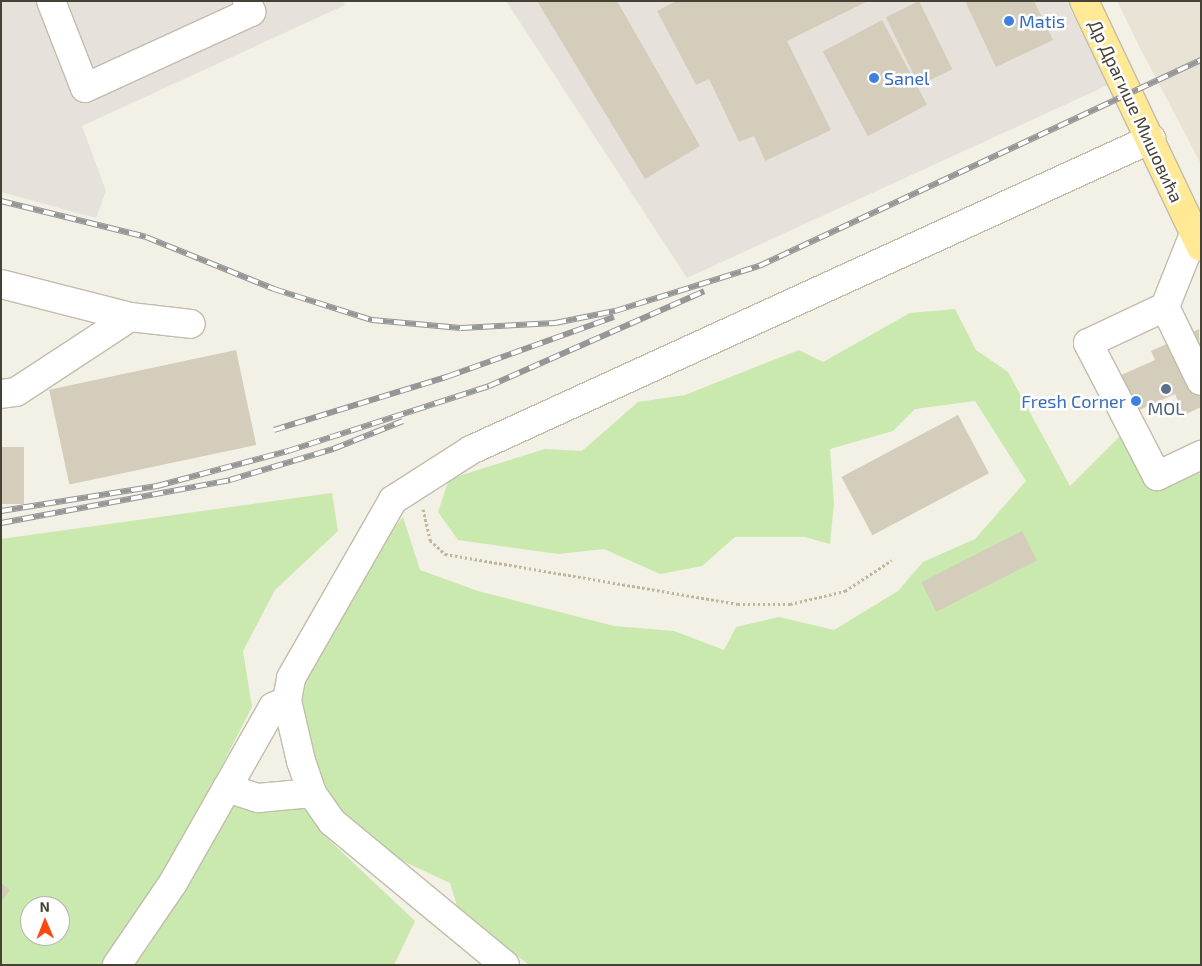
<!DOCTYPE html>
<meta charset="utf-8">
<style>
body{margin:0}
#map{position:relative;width:1202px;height:966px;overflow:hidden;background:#f3f0e6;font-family:"Exo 2",sans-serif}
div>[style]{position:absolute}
.residential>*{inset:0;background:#e8e3d4}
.industrial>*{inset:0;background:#e6e2db}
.green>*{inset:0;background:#c9e9ae}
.building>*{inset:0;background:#d5cdbb;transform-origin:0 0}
.path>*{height:3px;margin-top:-1.5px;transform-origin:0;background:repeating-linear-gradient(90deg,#c1b699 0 2.5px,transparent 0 5px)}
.roads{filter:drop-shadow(1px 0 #c2bcab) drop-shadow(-1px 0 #c2bcab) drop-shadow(0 1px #c2bcab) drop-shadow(0 -1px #c2bcab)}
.minor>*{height:28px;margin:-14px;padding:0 14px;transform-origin:14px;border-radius:14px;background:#fff}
.major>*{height:28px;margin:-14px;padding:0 14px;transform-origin:14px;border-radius:14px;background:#ffe994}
.rail>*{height:5.5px;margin-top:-2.75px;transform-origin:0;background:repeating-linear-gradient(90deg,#fff 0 11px,#969696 0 22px);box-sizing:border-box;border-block:1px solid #969696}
.dots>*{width:14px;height:14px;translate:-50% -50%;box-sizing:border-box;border:2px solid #fff;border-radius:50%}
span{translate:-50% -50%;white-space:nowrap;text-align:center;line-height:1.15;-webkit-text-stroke:5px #fff;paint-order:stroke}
.shop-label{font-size:18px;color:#366cbe}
.left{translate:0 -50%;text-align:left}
.right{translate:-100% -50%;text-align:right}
.street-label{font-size:18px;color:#464135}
.service-label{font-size:18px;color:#4e5e75}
.frame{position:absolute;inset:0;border:2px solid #464135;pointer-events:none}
.north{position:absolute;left:20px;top:896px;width:50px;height:50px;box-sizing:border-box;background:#fff;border:1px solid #b5b3ae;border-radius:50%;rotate:359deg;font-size:14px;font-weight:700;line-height:20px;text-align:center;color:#464135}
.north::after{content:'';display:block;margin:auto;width:18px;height:22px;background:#fe4912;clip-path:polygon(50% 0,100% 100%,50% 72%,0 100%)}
</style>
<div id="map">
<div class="residential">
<div style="clip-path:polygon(1117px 1px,1201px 1px,1201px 164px,1140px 48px)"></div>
</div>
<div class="industrial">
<div style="clip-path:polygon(1px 1px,343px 1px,345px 5px,82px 126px,106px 191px,96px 218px,1px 192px)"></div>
<div style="clip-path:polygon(506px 1px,1066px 1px,1108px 85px,687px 278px)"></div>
</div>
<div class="green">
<div style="clip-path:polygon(955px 309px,976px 350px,1008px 372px,1070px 486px,1122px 434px,1147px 488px,1201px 473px,1201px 965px,529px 965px,458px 909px,450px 883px,405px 862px,344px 823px,322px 783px,303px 730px,300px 693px,373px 556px,403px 517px,420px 570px,478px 591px,614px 626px,674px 631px,724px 650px,736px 627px,779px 617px,834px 630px,898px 591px,923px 562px,975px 539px,1026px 481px,975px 401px,915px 409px,893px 431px,830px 449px,834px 503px,830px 544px,805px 537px,735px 537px,702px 566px,660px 574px,604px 549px,558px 554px,458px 540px,438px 512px,449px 479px,545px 449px,582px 451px,638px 402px,685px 395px,799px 350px,823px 362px,910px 313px)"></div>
<div style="clip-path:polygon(evenodd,332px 493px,338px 531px,275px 590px,243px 651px,252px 707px,202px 804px,186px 881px,228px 804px,266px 813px,303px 807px,327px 838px,415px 921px,394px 965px,1px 965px,1px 539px,332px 493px,30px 906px,60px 906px,60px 936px,30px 936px,30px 906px)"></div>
</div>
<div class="building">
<div style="clip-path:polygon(537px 1px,617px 1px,700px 146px,645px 179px)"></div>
<div style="clip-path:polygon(676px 1px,868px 1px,787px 41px,831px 130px,765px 161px,754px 136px,739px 142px,709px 79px,696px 85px,657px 11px)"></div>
<div style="left:919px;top:1px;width:76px;height:37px;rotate:64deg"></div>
<div style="clip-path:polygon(965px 1px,1034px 1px,1053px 40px,996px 67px)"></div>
<div style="left:882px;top:20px;width:96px;height:67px;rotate:62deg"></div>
<div style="clip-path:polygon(1199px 329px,1201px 407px,1184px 415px,1175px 394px,1135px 412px,1119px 376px,1155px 360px,1151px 351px)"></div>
<div style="left:236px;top:350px;width:97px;height:191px;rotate:78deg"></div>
<div style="left:958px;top:415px;width:66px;height:132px;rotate:62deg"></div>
<div style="left:1px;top:447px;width:23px;height:57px"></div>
<div style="left:1022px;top:531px;width:33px;height:113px;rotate:63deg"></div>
<div style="clip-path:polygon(1px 883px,10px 890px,1px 902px)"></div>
</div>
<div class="path">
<div style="left:423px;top:509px;width:32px;rotate:77deg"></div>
<div style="left:430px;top:540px;width:21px;rotate:43deg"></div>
<div style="left:445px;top:554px;width:297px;rotate:9.7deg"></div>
<div style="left:738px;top:604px;width:52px"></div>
<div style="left:790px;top:604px;width:57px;rotate:-13.3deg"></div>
<div style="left:845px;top:591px;width:56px;rotate:-33.4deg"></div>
</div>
<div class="roads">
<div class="minor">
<div style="left:51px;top:1px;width:93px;rotate:68.7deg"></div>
<div style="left:85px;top:88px;width:183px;rotate:-24.6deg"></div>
<div style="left:251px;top:12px;width:12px;rotate:-110deg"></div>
<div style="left:1194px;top:234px;width:79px;rotate:111.7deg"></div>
<div style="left:1165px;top:307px;width:85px;rotate:154.9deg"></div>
<div style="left:1088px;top:343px;width:150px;rotate:62.6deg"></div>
<div style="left:1157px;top:476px;width:49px;rotate:-25.5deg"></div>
<div style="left:1px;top:284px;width:133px;rotate:14.3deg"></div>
<div style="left:130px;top:317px;width:61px;rotate:6.5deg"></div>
<div style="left:1165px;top:307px;width:82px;rotate:64.1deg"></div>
<div style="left:1px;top:394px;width:15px;rotate:-8deg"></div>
<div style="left:16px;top:392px;width:136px;rotate:-33.3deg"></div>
<div style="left:227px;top:788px;width:33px;rotate:18deg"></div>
<div style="left:258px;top:798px;width:54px;rotate:-5.3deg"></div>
<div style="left:117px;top:965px;width:99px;rotate:-55.7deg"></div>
<div style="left:173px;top:883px;width:202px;rotate:-60.4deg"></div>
<div style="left:273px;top:707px;width:15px;rotate:-23deg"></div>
<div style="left:505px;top:965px;width:224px;rotate:-140.4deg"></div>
<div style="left:332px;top:822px;width:35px;rotate:-125deg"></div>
<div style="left:312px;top:793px;width:34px;rotate:-109deg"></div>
<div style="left:301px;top:761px;width:62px;rotate:-103.1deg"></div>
<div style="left:287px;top:701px;width:23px;rotate:-80deg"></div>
<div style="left:291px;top:678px;width:205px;rotate:-60.2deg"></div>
<div style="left:393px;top:500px;width:93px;rotate:-32.7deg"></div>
<div style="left:471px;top:450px;width:748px;rotate:-24.58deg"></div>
</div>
<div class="major">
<div style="left:1084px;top:1px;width:272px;rotate:64.6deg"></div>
</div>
</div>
<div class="rail">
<div style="left:1px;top:201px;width:149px;rotate:13.9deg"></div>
<div style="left:146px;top:237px;width:138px;rotate:22.1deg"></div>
<div style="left:274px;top:289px;width:103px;rotate:17.6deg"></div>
<div style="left:372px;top:320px;width:89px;rotate:5.1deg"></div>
<div style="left:461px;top:328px;width:94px;rotate:-3deg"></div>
<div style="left:555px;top:323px;width:61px;rotate:-11.3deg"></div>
<div style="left:615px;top:311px;width:151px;rotate:-17.4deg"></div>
<div style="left:759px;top:266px;width:488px;rotate:-25deg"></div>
<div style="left:274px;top:430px;width:183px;rotate:-17.1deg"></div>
<div style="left:449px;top:376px;width:175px;rotate:-19.7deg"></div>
<div style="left:1px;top:511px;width:158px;rotate:-9.1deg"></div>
<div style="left:157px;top:486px;width:136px;rotate:-15deg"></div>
<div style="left:288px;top:451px;width:211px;rotate:-17.9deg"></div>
<div style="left:489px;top:386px;width:235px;rotate:-23.8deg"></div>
<div style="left:1px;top:523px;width:233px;rotate:-10.6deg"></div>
<div style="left:230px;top:480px;width:108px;rotate:-16.8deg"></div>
<div style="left:333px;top:449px;width:75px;rotate:-21.8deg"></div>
</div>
<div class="dots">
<div style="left:1009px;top:21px;background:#3f7fe0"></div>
<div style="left:874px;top:78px;background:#3f7fe0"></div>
<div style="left:1166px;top:389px;background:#5c6f8a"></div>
<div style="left:1136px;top:401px;background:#3f7fe0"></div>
</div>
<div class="shop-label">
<span class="left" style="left:1019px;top:21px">Matis</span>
<span class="left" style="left:884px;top:78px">Sanel</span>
<span class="right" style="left:1126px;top:401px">Fresh Corner</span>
</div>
<div class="street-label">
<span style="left:1136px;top:111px;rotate:65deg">Др Драгише Мишовића</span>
</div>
<div class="service-label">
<span style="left:1166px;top:408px">MOL</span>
</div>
<div class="frame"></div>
<div class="north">N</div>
</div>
